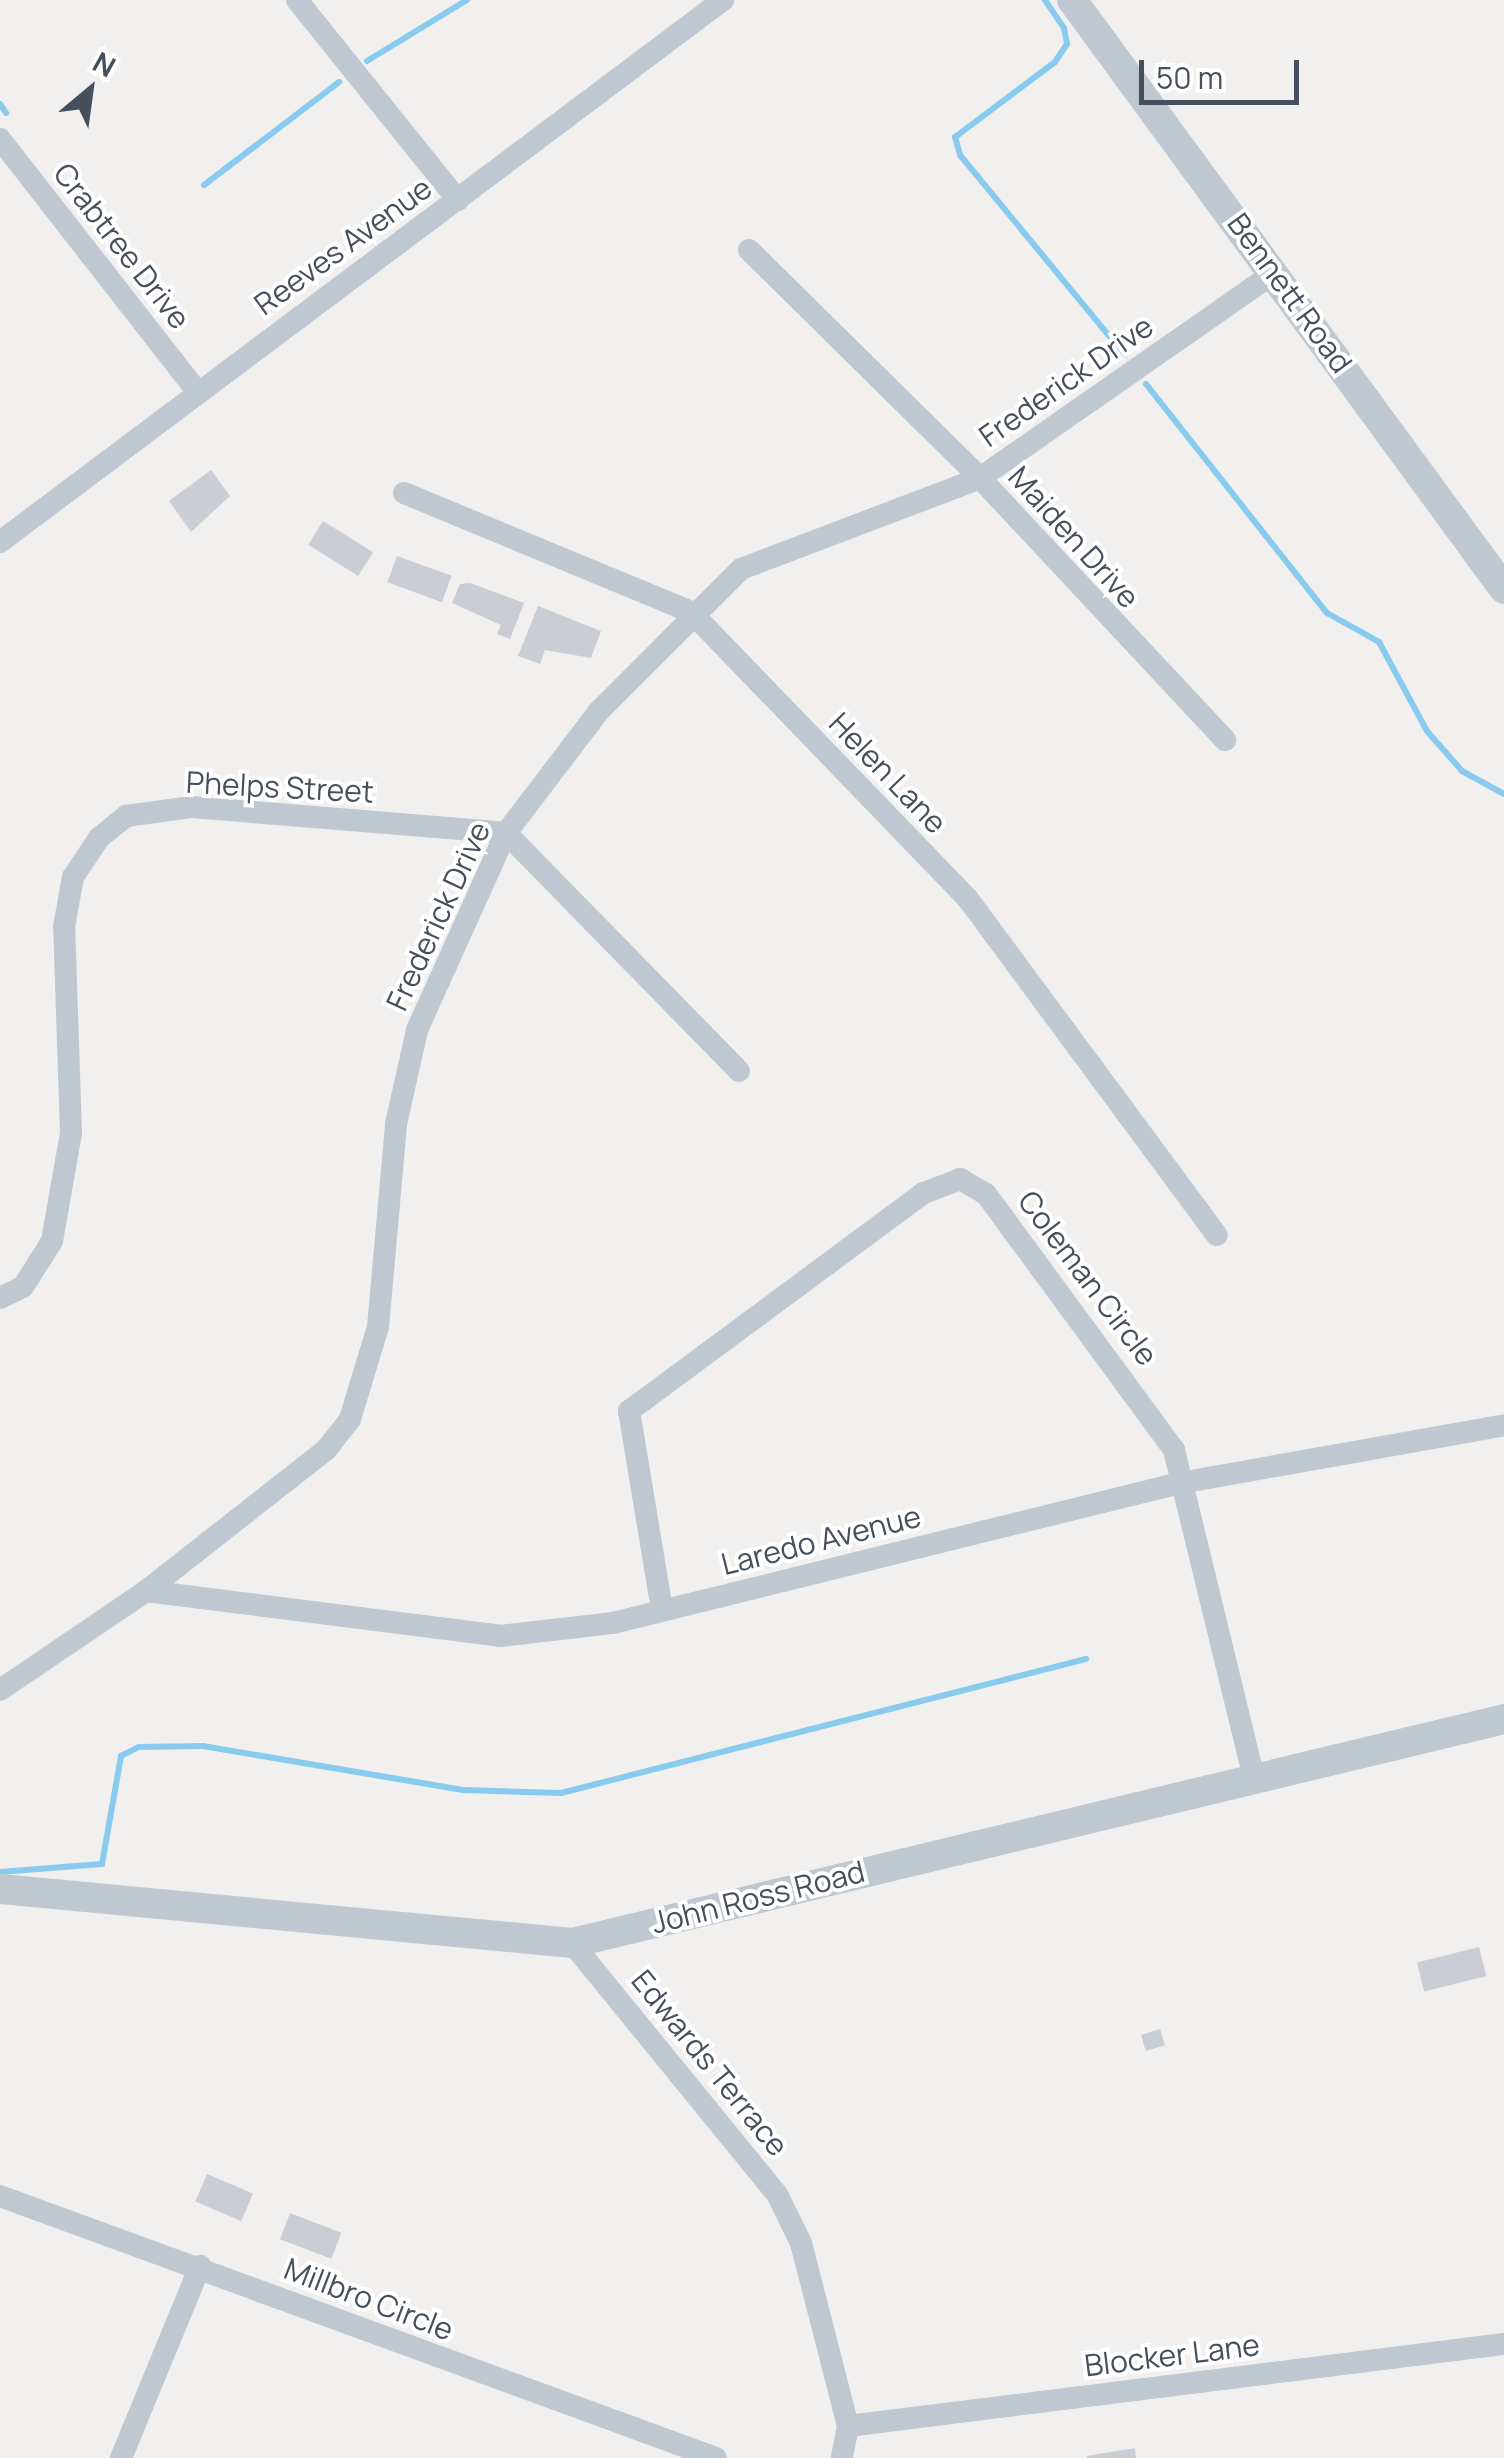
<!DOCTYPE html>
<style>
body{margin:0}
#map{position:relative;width:1504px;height:2458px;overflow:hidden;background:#f2efef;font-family:Manrope,sans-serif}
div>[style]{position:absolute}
.stream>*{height:6px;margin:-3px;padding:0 3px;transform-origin:3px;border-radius:3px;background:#88cbef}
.building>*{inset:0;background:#cbcdd5;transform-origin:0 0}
.minor>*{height:22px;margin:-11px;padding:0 11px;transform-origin:11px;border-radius:11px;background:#bfc7d1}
.tertiary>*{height:30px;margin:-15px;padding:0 15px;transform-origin:15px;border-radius:15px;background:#bfc7d1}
span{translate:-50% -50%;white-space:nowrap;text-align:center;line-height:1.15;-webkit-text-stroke:8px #fff;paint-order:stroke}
.street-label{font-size:30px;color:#464f5d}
.north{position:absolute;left:40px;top:40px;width:100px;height:100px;-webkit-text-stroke:8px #fff;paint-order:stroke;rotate:29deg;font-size:28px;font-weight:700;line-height:40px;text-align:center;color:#464f5d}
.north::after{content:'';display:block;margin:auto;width:35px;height:45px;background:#464f5d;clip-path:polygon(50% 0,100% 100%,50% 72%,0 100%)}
.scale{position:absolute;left:1139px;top:60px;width:160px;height:45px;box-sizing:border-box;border:5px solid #464f5d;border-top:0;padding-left:12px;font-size:30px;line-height:35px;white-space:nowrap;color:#464f5d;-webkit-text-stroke:8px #fff;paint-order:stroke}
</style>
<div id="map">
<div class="stream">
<div style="left:1045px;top:0;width:34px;rotate:56deg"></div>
<div style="left:1064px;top:28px;width:16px;rotate:79deg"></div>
<div style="left:1067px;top:44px;width:22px;rotate:124deg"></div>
<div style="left:1055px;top:62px;width:125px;rotate:143.1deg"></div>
<div style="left:955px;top:137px;width:19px;rotate:74deg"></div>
<div style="left:960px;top:155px;width:259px;rotate:50.5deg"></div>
<div style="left:367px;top:61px;width:117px;rotate:-31.4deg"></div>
<div style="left:0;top:104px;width:11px;rotate:56deg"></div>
<div style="left:204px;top:185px;width:170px;rotate:-37.3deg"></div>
<div style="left:1146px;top:384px;width:292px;rotate:51.7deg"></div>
<div style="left:1327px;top:613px;width:60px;rotate:29.1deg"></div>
<div style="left:1379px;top:642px;width:101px;rotate:61.7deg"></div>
<div style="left:1427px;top:731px;width:53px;rotate:48.8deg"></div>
<div style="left:1462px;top:771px;width:48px;rotate:28.7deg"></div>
<div style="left:0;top:1872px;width:102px;rotate:-4.5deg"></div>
<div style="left:102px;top:1864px;width:110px;rotate:-80deg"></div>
<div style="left:121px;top:1756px;width:20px;rotate:-27deg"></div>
<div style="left:139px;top:1747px;width:64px;rotate:-0.9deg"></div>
<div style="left:203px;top:1746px;width:265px;rotate:9.6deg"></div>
<div style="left:464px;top:1790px;width:97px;rotate:1.8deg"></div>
<div style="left:561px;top:1793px;width:542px;rotate:-14.32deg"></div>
</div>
<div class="building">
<div style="clip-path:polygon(211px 470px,230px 496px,191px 532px,169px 501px)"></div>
<div style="left:323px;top:521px;width:59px;height:28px;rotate:32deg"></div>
<div style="left:397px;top:556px;width:58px;height:28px;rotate:20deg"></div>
<div style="clip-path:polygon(470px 583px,524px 603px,510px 639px,497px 634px,501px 625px,452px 603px,460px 584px)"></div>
<div style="clip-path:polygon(538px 606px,601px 631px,591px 658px,545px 650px,540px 664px,518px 656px)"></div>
<div style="left:1479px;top:1947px;width:30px;height:64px;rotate:76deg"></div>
<div style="left:1160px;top:2029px;width:17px;height:20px;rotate:73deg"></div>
<div style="left:207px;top:2174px;width:50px;height:30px;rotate:23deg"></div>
<div style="left:290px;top:2213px;width:55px;height:28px;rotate:21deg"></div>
<div style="clip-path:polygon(1135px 2448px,1136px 2458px,1087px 2458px,1086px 2456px)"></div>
</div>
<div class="minor">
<div style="left:297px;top:0;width:257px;rotate:51.2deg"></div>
<div style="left:0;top:139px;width:320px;rotate:52deg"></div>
<div style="left:749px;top:250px;width:325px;rotate:44.6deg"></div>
<div style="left:980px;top:478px;width:359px;rotate:46.9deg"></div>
<div style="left:404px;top:493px;width:311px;rotate:22.5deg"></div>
<div style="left:691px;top:612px;width:399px;rotate:46deg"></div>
<div style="left:968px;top:899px;width:418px;rotate:53.5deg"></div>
<div style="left:0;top:542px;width:904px;rotate:-36.86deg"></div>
<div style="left:0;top:1298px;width:25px;rotate:-26deg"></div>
<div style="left:23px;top:1287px;width:54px;rotate:-57.8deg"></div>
<div style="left:52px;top:1241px;width:110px;rotate:-80deg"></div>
<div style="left:71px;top:1133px;width:206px;rotate:-91.9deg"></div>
<div style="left:64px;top:927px;width:51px;rotate:-79.8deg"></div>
<div style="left:73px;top:877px;width:47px;rotate:-56.3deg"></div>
<div style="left:99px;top:838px;width:35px;rotate:-39deg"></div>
<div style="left:126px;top:816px;width:67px;rotate:-7.8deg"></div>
<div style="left:192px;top:807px;width:315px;rotate:4.7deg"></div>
<div style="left:506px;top:833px;width:333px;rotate:45.6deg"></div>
<div style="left:146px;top:1591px;width:357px;rotate:7.2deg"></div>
<div style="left:500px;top:1636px;width:114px;rotate:-6.6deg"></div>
<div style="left:613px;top:1623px;width:584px;rotate:-13.87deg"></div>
<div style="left:1180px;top:1483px;width:329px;rotate:-10.1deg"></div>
<div style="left:662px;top:1610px;width:202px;rotate:-99.4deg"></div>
<div style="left:629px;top:1411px;width:367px;rotate:-36.5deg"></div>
<div style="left:924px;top:1193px;width:39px;rotate:-21deg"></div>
<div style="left:960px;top:1179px;width:30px;rotate:30deg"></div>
<div style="left:986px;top:1194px;width:318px;rotate:53.7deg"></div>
<div style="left:1174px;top:1450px;width:334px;rotate:76.3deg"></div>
<div style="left:0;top:1690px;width:176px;rotate:-34.1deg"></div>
<div style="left:146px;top:1591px;width:229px;rotate:-38.1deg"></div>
<div style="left:326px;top:1450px;width:39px;rotate:-52deg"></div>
<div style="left:350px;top:1419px;width:96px;rotate:-73.1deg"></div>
<div style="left:378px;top:1327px;width:204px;rotate:-84.9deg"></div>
<div style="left:396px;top:1124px;width:96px;rotate:-77.4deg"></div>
<div style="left:417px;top:1030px;width:216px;rotate:-65.7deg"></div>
<div style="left:506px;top:833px;width:153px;rotate:-52.7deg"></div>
<div style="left:599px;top:711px;width:201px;rotate:-45deg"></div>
<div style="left:741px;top:569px;width:256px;rotate:-20.8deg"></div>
<div style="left:980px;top:478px;width:360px;rotate:-34.9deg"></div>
<div style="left:572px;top:1943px;width:324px;rotate:50.8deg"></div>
<div style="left:777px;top:2194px;width:55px;rotate:63.9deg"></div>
<div style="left:801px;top:2243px;width:189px;rotate:75.6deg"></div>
<div style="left:848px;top:2426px;width:33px;rotate:101deg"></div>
<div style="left:0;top:2196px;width:762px;rotate:20.1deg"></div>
<div style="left:848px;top:2426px;width:661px;rotate:-7.13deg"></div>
<div style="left:121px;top:2458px;width:208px;rotate:-67.6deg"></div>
</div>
<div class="tertiary">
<div style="left:1072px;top:0;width:730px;rotate:53.74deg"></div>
<div style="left:0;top:1889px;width:575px;rotate:5.39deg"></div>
<div style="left:572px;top:1943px;width:959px;rotate:-13.51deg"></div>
</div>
<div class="street-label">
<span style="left:122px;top:246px;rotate:52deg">Crabtree Drive</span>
<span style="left:343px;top:246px;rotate:-36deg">Reeves Avenue</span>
<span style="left:1290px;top:293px;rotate:54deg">Bennett Road</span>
<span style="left:1066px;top:381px;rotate:-35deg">Frederick Drive</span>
<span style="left:1074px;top:537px;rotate:48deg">Maiden Drive</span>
<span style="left:888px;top:773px;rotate:46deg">Helen Lane</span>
<span style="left:280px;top:787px;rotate:3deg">Phelps Street</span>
<span style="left:438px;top:916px;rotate:-65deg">Frederick Drive</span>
<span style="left:1088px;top:1278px;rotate:53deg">Coleman Circle</span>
<span style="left:821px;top:1540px;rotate:-14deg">Laredo Avenue</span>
<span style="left:758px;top:1897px;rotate:-14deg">John Ross Road</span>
<span style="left:710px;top:2063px;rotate:51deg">Edwards Terrace</span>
<span style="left:369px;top:2299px;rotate:21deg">Millbro Circle</span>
<span style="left:1172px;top:2355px;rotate:-7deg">Blocker Lane</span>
</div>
<div class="north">N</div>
<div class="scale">50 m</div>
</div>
